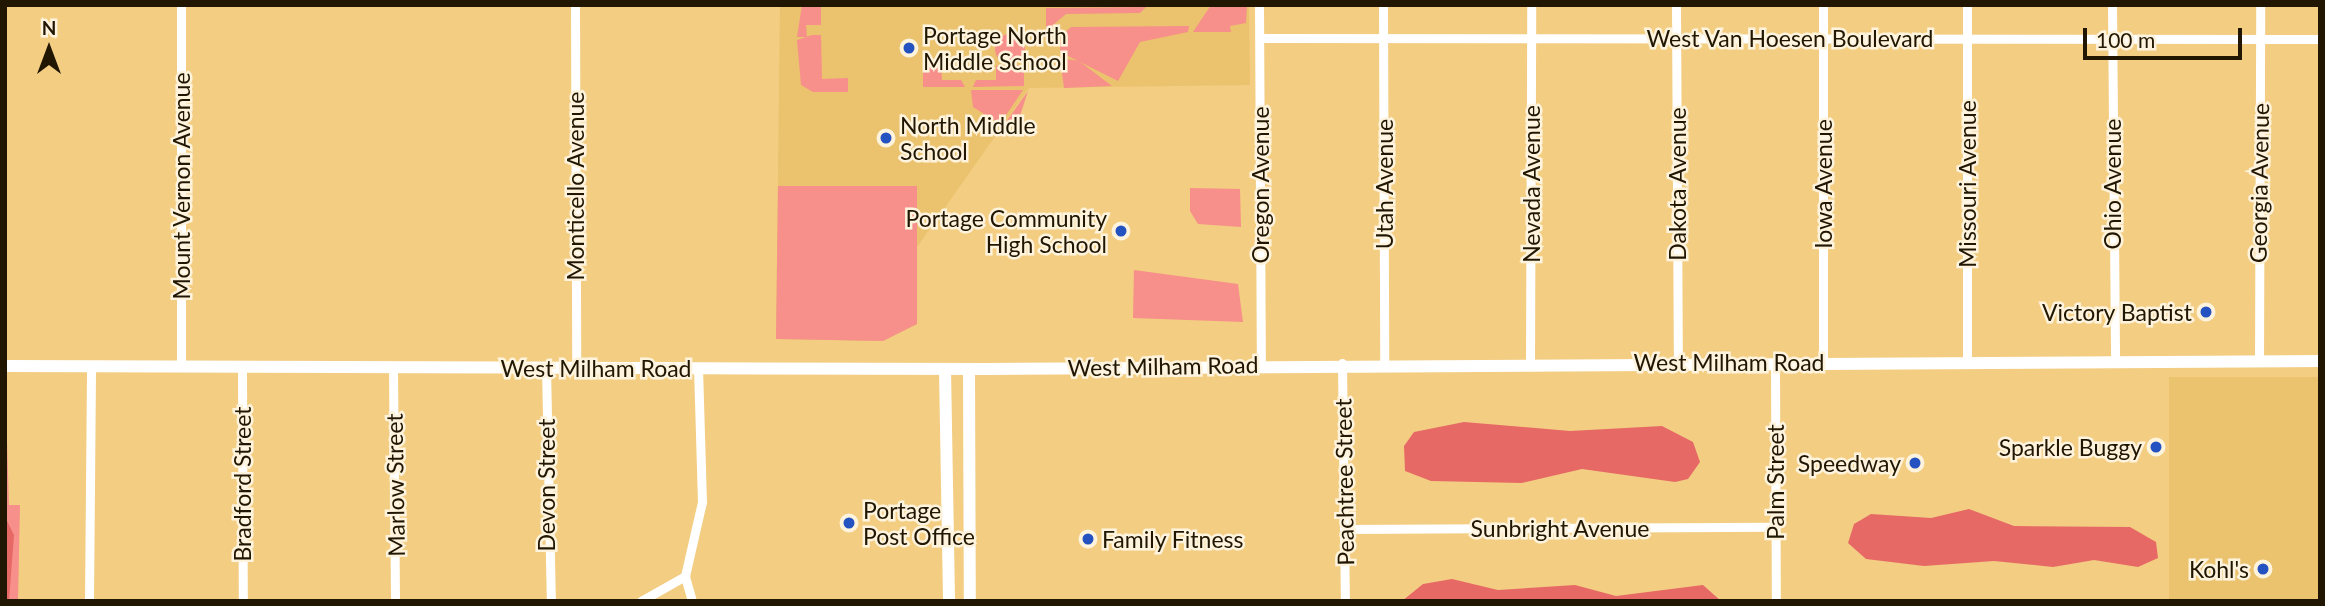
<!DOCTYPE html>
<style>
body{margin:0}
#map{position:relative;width:2325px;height:606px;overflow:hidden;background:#f3cd82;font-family:Lato,sans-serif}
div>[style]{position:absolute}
.built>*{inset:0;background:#ebc26e;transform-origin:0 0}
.green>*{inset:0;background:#f78f8a}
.round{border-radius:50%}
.forest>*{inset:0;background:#e66966}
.street>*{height:9px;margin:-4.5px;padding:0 4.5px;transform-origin:4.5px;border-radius:4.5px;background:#fff}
.secondary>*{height:12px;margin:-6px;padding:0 6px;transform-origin:6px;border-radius:6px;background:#fff}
.dots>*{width:19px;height:19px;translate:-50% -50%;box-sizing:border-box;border:4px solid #fef3dd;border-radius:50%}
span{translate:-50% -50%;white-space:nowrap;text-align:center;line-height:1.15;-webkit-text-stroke:5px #fef3dd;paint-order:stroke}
.poi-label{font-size:23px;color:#211601}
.left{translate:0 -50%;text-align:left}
.right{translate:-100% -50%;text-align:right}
.street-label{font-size:23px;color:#211601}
.frame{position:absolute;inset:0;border:7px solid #211601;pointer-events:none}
.north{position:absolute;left:14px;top:14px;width:70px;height:70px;-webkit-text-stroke:5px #fef3dd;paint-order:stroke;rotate:0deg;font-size:19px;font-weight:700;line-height:28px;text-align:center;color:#211601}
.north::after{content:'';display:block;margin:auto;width:24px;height:32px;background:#211601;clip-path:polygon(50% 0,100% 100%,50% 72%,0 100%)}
.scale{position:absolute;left:2083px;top:28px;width:159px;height:32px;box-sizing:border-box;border:4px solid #211601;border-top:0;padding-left:9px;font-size:21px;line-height:24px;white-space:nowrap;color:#211601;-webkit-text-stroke:5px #fef3dd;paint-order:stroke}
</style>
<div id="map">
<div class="built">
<div style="clip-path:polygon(780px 5px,1249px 5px,1250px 85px,1029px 88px,915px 250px,917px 324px,883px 341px,776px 339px)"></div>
<div style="left:2320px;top:377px;width:224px;height:151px;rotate:90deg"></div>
</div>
<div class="green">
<div style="clip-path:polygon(802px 5px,821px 5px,821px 25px,806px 25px,807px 37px,797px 37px)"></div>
<div style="clip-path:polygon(1211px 5px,1247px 5px,1246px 23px,1230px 26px,1231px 32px,1193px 32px)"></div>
<div style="clip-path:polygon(1146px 7px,1140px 13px,1066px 14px,1046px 31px,1046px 8px)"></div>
<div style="clip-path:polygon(1189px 26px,1188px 32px,1140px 42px,1118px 81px,1060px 52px,1061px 36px,1071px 27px)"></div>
<div class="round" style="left:995px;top:34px;width:30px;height:30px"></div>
<div style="clip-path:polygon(812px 35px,821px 35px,822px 79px,848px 78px,848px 92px,813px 92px,801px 85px,797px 40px)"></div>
<div style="clip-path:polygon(1060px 58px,1079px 61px,1112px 86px,1064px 88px)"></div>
<div style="clip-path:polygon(1024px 65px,1024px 86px,973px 87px,976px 80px,996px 80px,996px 66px)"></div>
<div style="clip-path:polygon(923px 66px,941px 66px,942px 80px,961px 80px,965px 87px,923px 87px)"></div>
<div style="clip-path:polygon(971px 90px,1023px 90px,1000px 124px,973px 107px)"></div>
<div style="clip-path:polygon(1028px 91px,1018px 122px,1003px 129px,1003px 126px)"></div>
<div style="clip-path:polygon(778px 186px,917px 186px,917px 324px,883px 341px,776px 339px)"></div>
<div style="clip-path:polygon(1190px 188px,1240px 189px,1241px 227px,1198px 224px,1190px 211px)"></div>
<div style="clip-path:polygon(1134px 270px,1238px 284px,1243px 322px,1133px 318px)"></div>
<div style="clip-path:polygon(5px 378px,9px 505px,20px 505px,18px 601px,5px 601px)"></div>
</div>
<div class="forest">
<div style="clip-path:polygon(1464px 422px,1570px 431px,1662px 426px,1693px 442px,1700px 462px,1688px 479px,1675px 482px,1582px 469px,1522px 483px,1431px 481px,1405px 471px,1404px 446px,1414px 432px)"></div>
<div style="clip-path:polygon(1969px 509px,2014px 526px,2130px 527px,2156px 542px,2158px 558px,2138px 567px,2094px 560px,2053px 567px,1994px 561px,1924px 566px,1866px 559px,1848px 543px,1854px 524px,1871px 514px,1931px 518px)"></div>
<div style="clip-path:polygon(5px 517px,14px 535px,9px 601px,5px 601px)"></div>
<div style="clip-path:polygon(1452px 579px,1498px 590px,1575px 585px,1616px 596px,1703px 585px,1721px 601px,1402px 601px,1423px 584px)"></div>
</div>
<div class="street">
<div style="left:181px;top:5px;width:362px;rotate:90deg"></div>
<div style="left:575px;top:5px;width:362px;rotate:89.8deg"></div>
<div style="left:1259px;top:5px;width:359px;rotate:89.7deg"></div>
<div style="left:1383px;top:5px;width:358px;rotate:89.8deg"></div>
<div style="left:1676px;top:5px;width:357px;rotate:89.7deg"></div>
<div style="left:1823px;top:5px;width:357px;rotate:90deg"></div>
<div style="left:1967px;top:5px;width:357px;rotate:90deg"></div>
<div style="left:2112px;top:5px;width:357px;rotate:89.5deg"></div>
<div style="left:1260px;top:38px;width:1060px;rotate:0.05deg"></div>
<div style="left:2259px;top:361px;width:356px;rotate:-89.8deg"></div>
<div style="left:1342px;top:363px;width:238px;rotate:89.3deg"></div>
<div style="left:1775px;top:363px;width:238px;rotate:89.8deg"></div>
<div style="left:1530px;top:364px;width:359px;rotate:-89.8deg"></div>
<div style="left:242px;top:368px;width:233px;rotate:89.8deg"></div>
<div style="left:393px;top:368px;width:233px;rotate:89.5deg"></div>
<div style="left:546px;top:368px;width:233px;rotate:88.8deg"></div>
<div style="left:1345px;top:529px;width:430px;rotate:-0.3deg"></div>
<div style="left:89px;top:601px;width:234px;rotate:-89.5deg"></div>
<div style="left:641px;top:601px;width:51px;rotate:-29.6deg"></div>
<div style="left:692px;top:601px;width:26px;rotate:-106deg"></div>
<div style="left:685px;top:576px;width:76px;rotate:-77.1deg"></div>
<div style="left:702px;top:502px;width:134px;rotate:-91.7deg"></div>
</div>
<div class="secondary">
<div style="left:5px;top:366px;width:982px;rotate:0.18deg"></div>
<div style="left:987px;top:369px;width:1333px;rotate:-0.34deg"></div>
<div style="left:945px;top:369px;width:232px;rotate:89deg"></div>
<div style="left:969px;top:369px;width:232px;rotate:89.8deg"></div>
</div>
<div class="dots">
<div style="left:909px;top:48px;background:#2452c0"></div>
<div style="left:886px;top:138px;background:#2452c0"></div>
<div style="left:1121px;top:231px;background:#2452c0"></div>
<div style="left:2206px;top:312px;background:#2452c0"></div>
<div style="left:2156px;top:447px;background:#2452c0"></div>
<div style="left:1915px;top:463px;background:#2452c0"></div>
<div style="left:849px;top:523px;background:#2452c0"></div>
<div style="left:1088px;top:539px;background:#2452c0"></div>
<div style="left:2263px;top:569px;background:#2452c0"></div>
</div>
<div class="poi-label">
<span class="left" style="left:923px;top:48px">Portage North<br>Middle School</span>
<span class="left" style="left:900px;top:138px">North Middle<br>School</span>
<span class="right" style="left:1107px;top:231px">Portage Community<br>High School</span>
<span class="right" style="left:2192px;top:312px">Victory Baptist</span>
<span class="right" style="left:2142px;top:447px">Sparkle Buggy</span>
<span class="right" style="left:1901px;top:463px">Speedway</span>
<span class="left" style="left:863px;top:523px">Portage<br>Post Office</span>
<span class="left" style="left:1102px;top:539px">Family Fitness</span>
<span class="right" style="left:2249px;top:569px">Kohl's</span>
</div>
<div class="street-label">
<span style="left:1790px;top:38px">West Van Hoesen Boulevard</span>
<span style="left:2259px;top:183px;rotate:-89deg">Georgia Avenue</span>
<span style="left:1384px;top:184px;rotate:-90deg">Utah Avenue</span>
<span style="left:1531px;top:184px;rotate:-90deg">Nevada Avenue</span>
<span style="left:1677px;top:184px;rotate:-90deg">Dakota Avenue</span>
<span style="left:1823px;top:184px;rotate:-90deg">Iowa Avenue</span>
<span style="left:1967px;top:184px;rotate:-90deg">Missouri Avenue</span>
<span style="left:2112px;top:184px;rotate:-90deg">Ohio Avenue</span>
<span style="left:1260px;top:185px;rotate:-90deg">Oregon Avenue</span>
<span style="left:181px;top:186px;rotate:-90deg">Mount Vernon Avenue</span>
<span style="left:575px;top:186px;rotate:-90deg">Monticello Avenue</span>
<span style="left:1729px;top:362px">West Milham Road</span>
<span style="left:1163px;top:366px;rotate:-1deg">West Milham Road</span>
<span style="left:596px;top:368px">West Milham Road</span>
<span style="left:1344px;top:482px;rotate:-91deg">Peachtree Street</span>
<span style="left:1775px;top:482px;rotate:-90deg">Palm Street</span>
<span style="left:242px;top:484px;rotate:-90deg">Bradford Street</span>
<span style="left:395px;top:485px;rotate:-91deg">Marlow Street</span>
<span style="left:546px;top:485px;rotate:-90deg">Devon Street</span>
<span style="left:1560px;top:528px">Sunbright Avenue</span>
</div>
<div class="frame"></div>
<div class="north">N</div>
<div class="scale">100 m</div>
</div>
